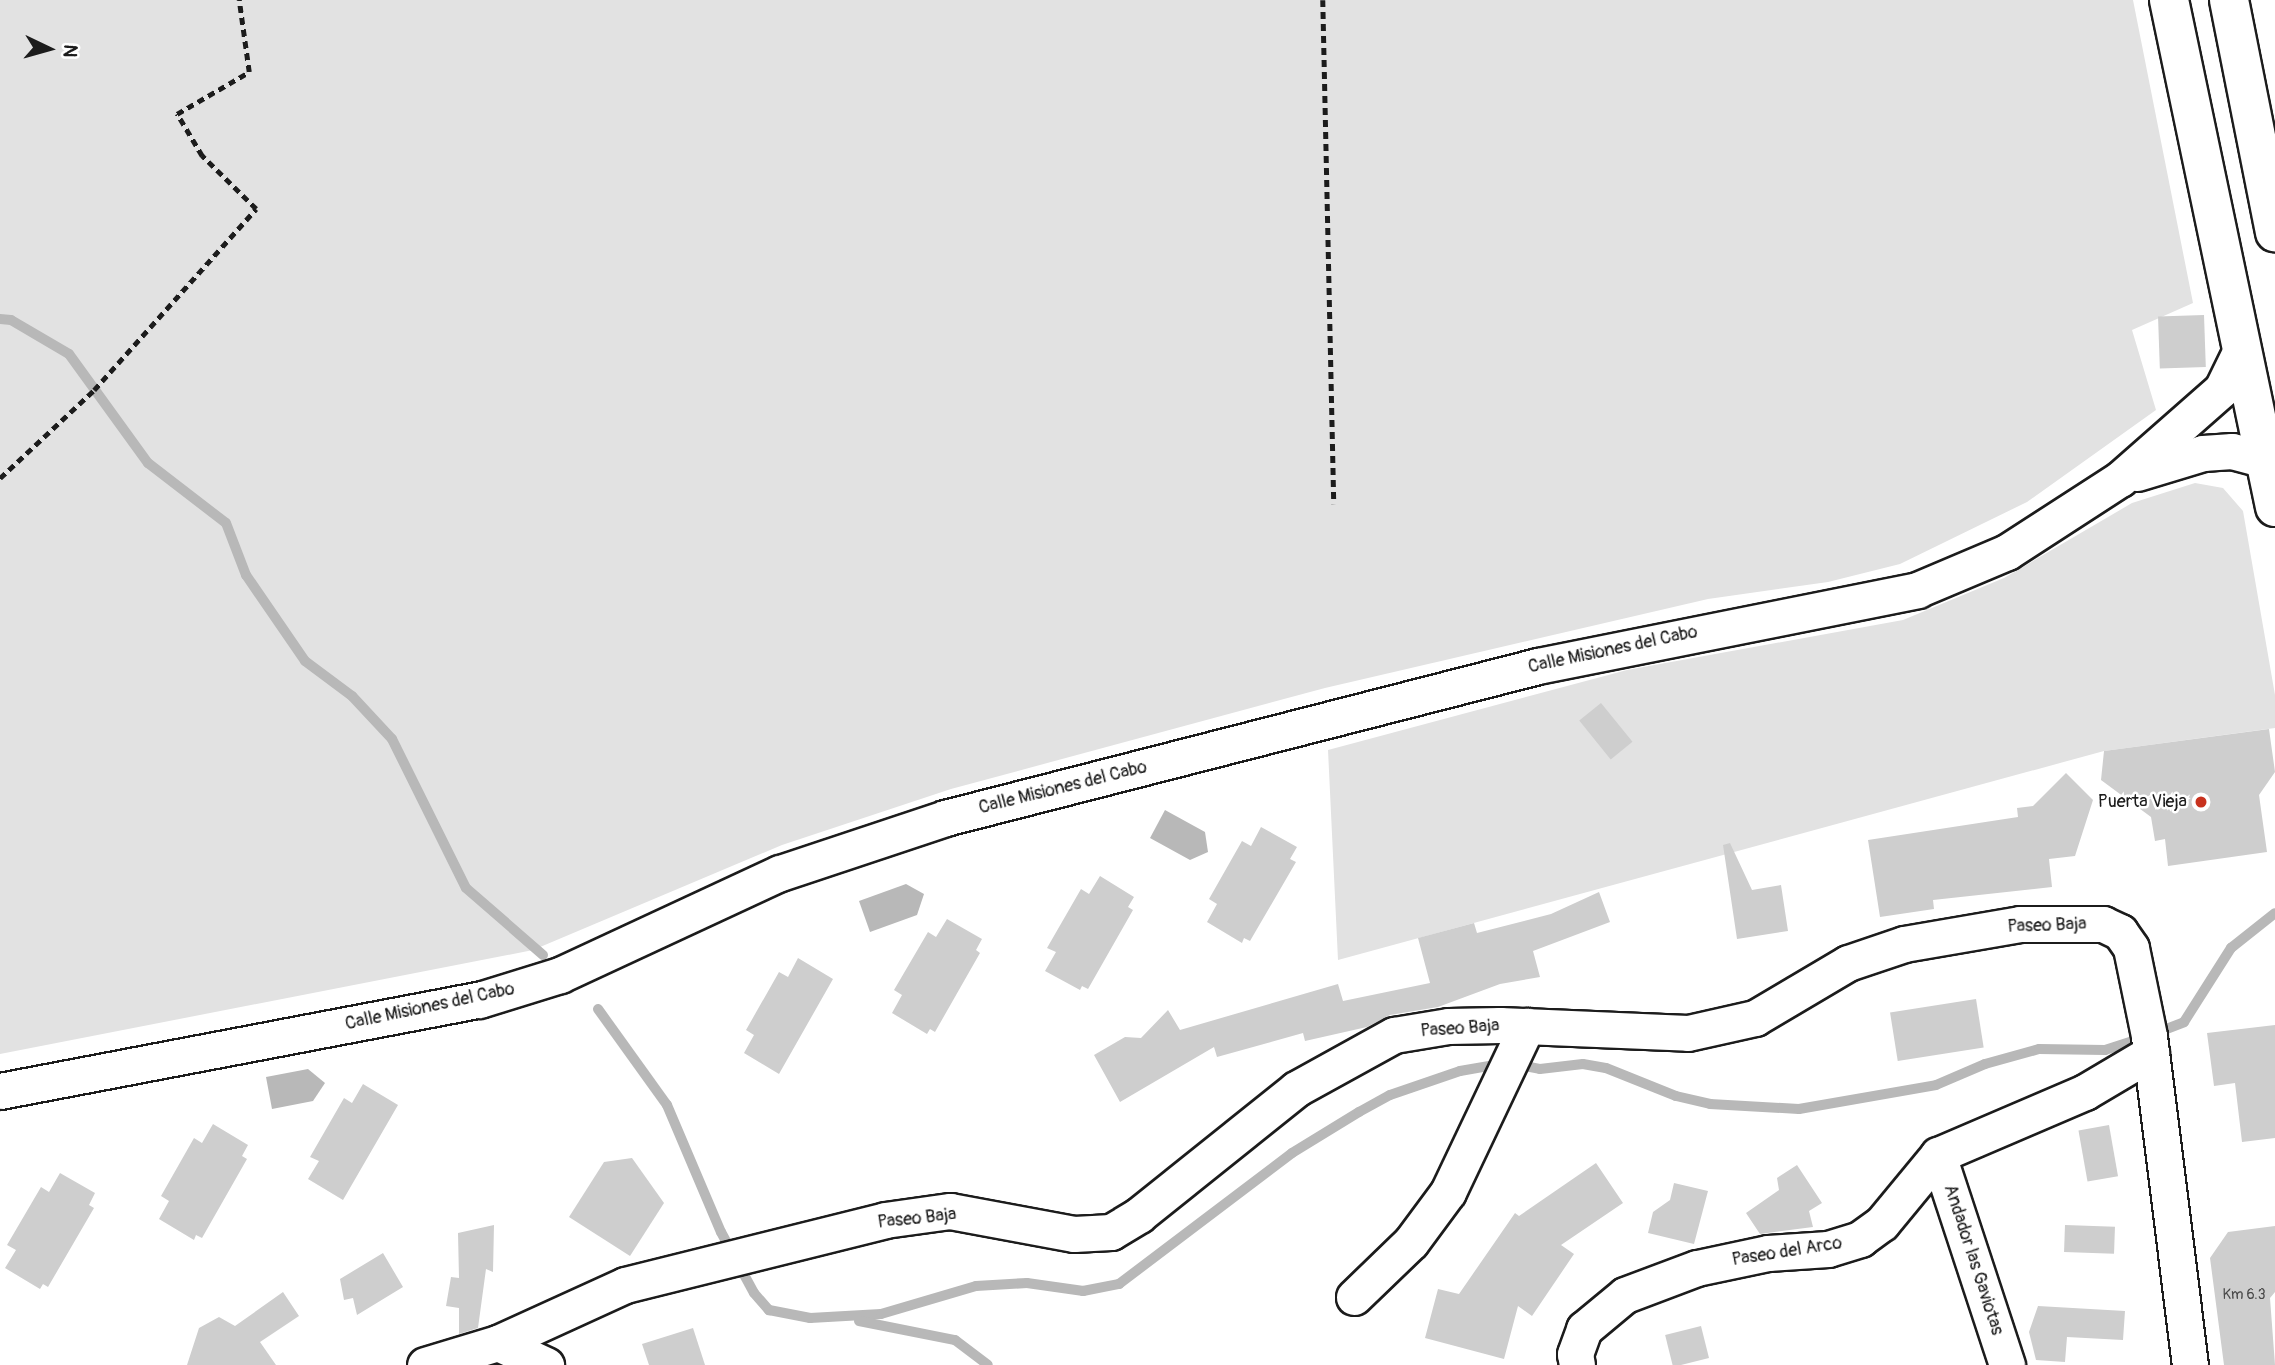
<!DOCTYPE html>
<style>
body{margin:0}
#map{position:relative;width:2275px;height:1365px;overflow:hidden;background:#fff;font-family:Pangolin,sans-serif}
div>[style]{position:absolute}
.green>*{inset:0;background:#e2e2e2}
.water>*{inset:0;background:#b8b8b8}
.stream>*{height:10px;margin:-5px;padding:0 5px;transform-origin:5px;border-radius:5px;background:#b8b8b8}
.building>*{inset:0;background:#cecece;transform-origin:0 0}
.path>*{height:4.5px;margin-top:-2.25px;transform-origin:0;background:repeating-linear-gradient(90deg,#1c1c1c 0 7px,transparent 0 12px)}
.roads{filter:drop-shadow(2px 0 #1c1c1c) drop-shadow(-2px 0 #1c1c1c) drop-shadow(0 2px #1c1c1c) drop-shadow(0 -2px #1c1c1c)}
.minor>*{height:35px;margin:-17.5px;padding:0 17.5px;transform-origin:17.5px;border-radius:17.5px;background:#fff}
.secondary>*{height:38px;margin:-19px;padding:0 19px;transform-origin:19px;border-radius:19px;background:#fff}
.trunk>*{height:38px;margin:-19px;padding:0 19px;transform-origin:19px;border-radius:19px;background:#fff}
.dots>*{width:19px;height:19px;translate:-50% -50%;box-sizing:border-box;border:4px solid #fff;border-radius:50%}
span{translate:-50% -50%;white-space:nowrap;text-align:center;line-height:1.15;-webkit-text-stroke:5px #fff;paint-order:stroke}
.number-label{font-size:14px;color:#484848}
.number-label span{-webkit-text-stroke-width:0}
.street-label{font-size:18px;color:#1c1c1c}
.poi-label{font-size:18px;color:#1c1c1c}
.right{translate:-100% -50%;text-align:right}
.north{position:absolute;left:14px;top:14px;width:70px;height:70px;-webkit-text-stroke:5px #fff;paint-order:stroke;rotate:95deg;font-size:19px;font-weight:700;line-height:28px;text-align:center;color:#1c1c1c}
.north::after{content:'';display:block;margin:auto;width:24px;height:32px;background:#1c1c1c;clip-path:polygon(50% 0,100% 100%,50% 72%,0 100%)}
</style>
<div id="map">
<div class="green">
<div style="clip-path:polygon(0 0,2133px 0,2193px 303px,2132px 330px,2156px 410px,2027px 502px,1900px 564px,1828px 582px,1708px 599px,1325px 688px,951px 789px,782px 845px,533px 950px,0 1054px)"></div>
<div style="clip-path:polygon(2195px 483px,2223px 488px,2243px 511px,2275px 695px,2275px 728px,2104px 751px,1338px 960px,1328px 750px,1627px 670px,1903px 620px,2004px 578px,2132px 503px)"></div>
</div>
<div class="water">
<div style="clip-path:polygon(1165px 810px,1205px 832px,1208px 852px,1190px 860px,1150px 838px)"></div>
<div style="clip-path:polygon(906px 884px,924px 894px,917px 915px,870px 932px,859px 901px)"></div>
<div style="clip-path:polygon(308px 1069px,325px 1083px,313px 1101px,272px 1109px,266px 1077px)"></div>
</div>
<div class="stream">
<div style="left:0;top:319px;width:11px;rotate:5deg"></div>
<div style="left:11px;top:320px;width:67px;rotate:30.4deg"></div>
<div style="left:69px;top:354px;width:135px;rotate:54.1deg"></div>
<div style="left:148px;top:463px;width:98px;rotate:37.6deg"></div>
<div style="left:226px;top:523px;width:56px;rotate:69deg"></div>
<div style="left:246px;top:575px;width:104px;rotate:55.5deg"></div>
<div style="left:305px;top:661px;width:59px;rotate:36.7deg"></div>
<div style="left:352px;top:696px;width:59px;rotate:47.1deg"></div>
<div style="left:392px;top:739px;width:166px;rotate:63.6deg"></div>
<div style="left:466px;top:888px;width:102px;rotate:41deg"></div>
<div style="left:598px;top:1009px;width:118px;rotate:54.3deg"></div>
<div style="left:667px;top:1105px;width:138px;rotate:67deg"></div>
<div style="left:721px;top:1232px;width:69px;rotate:61.6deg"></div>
<div style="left:754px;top:1293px;width:23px;rotate:49deg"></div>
<div style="left:769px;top:1310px;width:42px;rotate:11deg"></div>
<div style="left:810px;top:1318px;width:71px;rotate:-3.2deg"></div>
<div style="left:881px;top:1314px;width:99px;rotate:-16.4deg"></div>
<div style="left:976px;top:1286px;width:51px;rotate:-3.4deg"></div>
<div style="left:1027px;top:1283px;width:57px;rotate:8.1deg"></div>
<div style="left:1083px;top:1291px;width:37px;rotate:-11deg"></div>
<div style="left:1119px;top:1284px;width:217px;rotate:-37.1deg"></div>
<div style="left:1292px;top:1153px;width:79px;rotate:-31.5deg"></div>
<div style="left:1359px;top:1112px;width:35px;rotate:-29deg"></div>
<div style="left:1390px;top:1095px;width:74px;rotate:-18.9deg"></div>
<div style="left:1460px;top:1071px;width:40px;rotate:-10deg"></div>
<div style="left:2156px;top:1033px;width:30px;rotate:-21deg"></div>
<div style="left:2184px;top:1022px;width:88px;rotate:-57.6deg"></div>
<div style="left:2231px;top:948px;width:56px;rotate:-38.5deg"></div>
<div style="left:1514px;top:1064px;width:26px;rotate:11deg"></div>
<div style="left:1540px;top:1069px;width:43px;rotate:-6.6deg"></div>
<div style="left:1583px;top:1064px;width:23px;rotate:10deg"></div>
<div style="left:1606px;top:1068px;width:75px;rotate:21.8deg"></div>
<div style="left:1676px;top:1096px;width:35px;rotate:13deg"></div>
<div style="left:1710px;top:1104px;width:89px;rotate:3.2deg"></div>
<div style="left:1799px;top:1109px;width:139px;rotate:-9.9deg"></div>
<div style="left:1936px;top:1085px;width:53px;rotate:-23.2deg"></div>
<div style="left:1985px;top:1064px;width:56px;rotate:-15.5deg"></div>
<div style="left:2039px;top:1049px;width:66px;rotate:0.9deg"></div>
<div style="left:2105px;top:1050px;width:39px;rotate:-18deg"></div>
<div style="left:859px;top:1321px;width:98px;rotate:11.2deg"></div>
<div style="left:955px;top:1340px;width:41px;rotate:37.1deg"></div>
</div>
<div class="building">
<div style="left:2204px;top:315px;width:52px;height:46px;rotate:88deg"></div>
<div style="left:1601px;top:703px;width:50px;height:28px;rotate:51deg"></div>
<div style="clip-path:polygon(2269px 729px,2275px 772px,2259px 795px,2267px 852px,2168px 866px,2165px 839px,2155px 841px,2151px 817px,2101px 780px,2104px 751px)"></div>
<div style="clip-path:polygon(2066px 773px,2093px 800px,2075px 856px,2049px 859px,2052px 887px,1933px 900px,1934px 909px,1880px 917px,1868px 840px,2018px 817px,2017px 808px,2033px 806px)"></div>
<div style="clip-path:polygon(1261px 827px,1297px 847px,1290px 859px,1296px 862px,1250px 941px,1244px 938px,1242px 943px,1207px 922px,1217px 904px,1209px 899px,1242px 841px,1251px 846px)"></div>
<div style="clip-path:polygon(1730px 843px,1752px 890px,1781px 885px,1788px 931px,1737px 939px,1723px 845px)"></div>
<div style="clip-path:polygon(1100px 876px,1134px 897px,1128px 907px,1133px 910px,1088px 989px,1082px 986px,1080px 990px,1045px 971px,1056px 952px,1047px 948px,1081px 889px,1089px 894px)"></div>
<div style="clip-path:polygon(1599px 892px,1610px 922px,1533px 951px,1540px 977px,1500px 984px,1438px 1007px,1390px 1015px,1367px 1027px,1305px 1041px,1303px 1033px,1217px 1057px,1214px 1047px,1120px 1102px,1094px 1055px,1125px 1037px,1141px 1038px,1168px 1010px,1180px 1030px,1338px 984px,1343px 1001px,1430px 983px,1418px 938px,1474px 923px,1477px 933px,1551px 914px)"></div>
<div style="clip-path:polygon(947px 919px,982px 939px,976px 950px,980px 953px,935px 1032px,930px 1029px,927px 1034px,892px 1013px,902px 995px,894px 990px,928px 932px,936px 937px)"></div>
<div style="clip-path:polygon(798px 958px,833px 979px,779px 1074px,744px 1053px,754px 1035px,746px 1030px,779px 972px,788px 977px)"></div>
<div style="left:1976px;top:999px;width:49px;height:87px;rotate:81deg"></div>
<div style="clip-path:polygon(2275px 1025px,2275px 1138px,2242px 1142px,2235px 1083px,2214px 1086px,2207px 1033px)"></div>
<div style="clip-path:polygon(363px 1084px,398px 1105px,343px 1200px,308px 1179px,319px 1161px,310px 1157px,344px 1098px,352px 1103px)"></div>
<div style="clip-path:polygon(213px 1124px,248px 1145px,242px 1156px,247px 1159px,202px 1238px,196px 1235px,194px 1240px,159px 1219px,169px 1201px,161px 1196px,194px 1138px,202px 1143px)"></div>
<div style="left:2109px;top:1125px;width:52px;height:31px;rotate:80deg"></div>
<div style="clip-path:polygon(632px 1158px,664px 1203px,630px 1256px,569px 1217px,604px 1162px)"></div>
<div style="clip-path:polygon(1596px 1163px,1623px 1203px,1561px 1245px,1574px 1254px,1532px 1316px,1518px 1306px,1504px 1359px,1425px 1338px,1438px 1289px,1459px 1294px,1515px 1213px,1519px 1216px)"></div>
<div style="clip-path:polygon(1797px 1165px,1822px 1203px,1809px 1211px,1813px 1227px,1760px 1234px,1746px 1213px,1779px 1190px,1777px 1178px)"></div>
<div style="clip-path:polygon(60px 1173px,95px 1193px,89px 1205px,94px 1208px,48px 1287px,43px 1284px,40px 1289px,5px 1268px,16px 1250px,7px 1245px,41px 1187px,49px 1192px)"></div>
<div style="clip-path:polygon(1674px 1183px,1708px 1191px,1694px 1244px,1648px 1233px,1653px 1212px,1670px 1200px)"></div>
<div style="clip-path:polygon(494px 1225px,493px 1272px,486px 1269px,478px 1328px,459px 1334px,459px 1308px,446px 1306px,451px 1277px,459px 1278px,458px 1233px)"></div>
<div style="left:2065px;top:1225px;width:50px;height:27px;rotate:2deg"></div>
<div style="clip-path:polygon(2275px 1226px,2275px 1292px,2270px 1298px,2275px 1365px,2224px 1365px,2210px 1258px,2228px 1232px)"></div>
<div style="clip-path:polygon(383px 1253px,403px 1287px,357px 1315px,353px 1298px,344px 1300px,340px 1279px)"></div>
<div style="clip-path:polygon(283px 1292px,299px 1316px,260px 1342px,276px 1365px,187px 1365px,199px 1328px,219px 1317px,235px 1326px)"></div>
<div style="clip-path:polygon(2038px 1306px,2125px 1311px,2123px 1340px,2067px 1337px,2065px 1362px,2036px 1360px,2029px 1332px)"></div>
<div style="left:1701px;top:1326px;width:33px;height:37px;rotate:76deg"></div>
<div style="clip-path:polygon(693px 1328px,705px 1365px,649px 1365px,642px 1344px)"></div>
</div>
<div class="path">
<div style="left:1323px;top:0;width:504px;rotate:88.75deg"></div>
<div style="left:0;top:478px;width:129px;rotate:-43.1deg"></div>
<div style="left:94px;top:390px;width:243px;rotate:-48.2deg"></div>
<div style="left:256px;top:209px;width:76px;rotate:-135.5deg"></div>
<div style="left:202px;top:156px;width:49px;rotate:-120.8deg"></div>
<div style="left:177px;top:114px;width:83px;rotate:-30.3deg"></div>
<div style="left:249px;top:72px;width:73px;rotate:-97.9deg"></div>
</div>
<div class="roads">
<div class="minor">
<div style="left:2137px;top:473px;width:69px;rotate:-16.9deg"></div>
<div style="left:2203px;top:453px;width:29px;rotate:-4deg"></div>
<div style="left:2232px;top:451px;width:35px;rotate:15deg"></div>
<div style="left:0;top:1091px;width:488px;rotate:-10.8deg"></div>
<div style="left:479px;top:1000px;width:85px;rotate:-17.2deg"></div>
<div style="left:560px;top:975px;width:242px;rotate:-24.9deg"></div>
<div style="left:780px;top:873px;width:174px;rotate:-18.4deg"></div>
<div style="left:945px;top:818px;width:612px;rotate:-14.38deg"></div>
<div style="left:1538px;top:666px;width:387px;rotate:-11.3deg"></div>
<div style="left:1917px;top:590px;width:98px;rotate:-22.9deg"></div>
<div style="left:2007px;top:552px;width:135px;rotate:-32.9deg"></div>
<div style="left:2120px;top:479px;width:136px;rotate:-41.4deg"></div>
<div style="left:2222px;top:389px;width:46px;rotate:-64deg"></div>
<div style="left:1938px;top:1155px;width:221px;rotate:71.8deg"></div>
<div style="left:1354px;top:1297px;width:79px;rotate:-44deg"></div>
<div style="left:1411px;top:1242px;width:62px;rotate:-53.5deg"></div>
<div style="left:1448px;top:1192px;width:184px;rotate:-64.6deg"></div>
<div style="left:498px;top:1343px;width:53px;rotate:24.6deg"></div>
<div style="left:425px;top:1365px;width:76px;rotate:-16.8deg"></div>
<div style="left:498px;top:1343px;width:140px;rotate:-24.5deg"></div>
<div style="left:625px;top:1285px;width:268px;rotate:-14deg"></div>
<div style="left:885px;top:1220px;width:66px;rotate:-7.9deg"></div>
<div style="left:950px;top:1211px;width:126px;rotate:10.5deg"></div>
<div style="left:1074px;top:1234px;width:37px;rotate:-3deg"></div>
<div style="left:1111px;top:1232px;width:33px;rotate:-31deg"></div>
<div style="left:1139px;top:1215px;width:201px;rotate:-38.7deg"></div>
<div style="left:1296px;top:1089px;width:112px;rotate:-28.9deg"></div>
<div style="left:1394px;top:1035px;width:55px;rotate:-9.5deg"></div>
<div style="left:1448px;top:1026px;width:52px;rotate:-1.1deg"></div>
<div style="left:1500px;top:1025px;width:188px;rotate:2.4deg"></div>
<div style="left:1688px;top:1033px;width:69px;rotate:-12.6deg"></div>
<div style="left:1755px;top:1018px;width:108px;rotate:-30.6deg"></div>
<div style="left:1848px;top:963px;width:59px;rotate:-18.7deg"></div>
<div style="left:1904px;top:944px;width:118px;rotate:-9.8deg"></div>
<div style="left:2020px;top:924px;width:83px"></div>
<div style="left:2103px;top:924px;width:19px;rotate:25deg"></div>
<div style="left:2120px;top:932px;width:19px;rotate:55deg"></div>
<div style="left:2131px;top:948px;width:90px;rotate:78.4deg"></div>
<div style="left:2149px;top:1036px;width:332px;rotate:82.9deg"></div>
<div style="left:1577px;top:1365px;width:11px;rotate:-100deg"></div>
<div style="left:1575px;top:1354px;width:27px;rotate:-70deg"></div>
<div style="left:1584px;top:1329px;width:53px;rotate:-39.7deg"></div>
<div style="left:1625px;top:1295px;width:77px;rotate:-20.6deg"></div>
<div style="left:1697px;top:1268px;width:73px;rotate:-11.9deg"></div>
<div style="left:1768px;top:1253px;width:60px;rotate:-3.8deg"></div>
<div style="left:1828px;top:1249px;width:34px;rotate:-17deg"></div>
<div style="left:1860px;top:1239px;width:27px;rotate:-36deg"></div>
<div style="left:1882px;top:1223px;width:88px;rotate:-50.5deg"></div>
<div style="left:1938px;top:1155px;width:160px;rotate:-23.2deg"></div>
<div style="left:2085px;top:1092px;width:77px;rotate:-30.6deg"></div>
</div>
<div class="secondary">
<div style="left:2169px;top:0;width:518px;rotate:78.19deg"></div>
</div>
<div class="trunk">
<div style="left:2229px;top:0;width:237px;rotate:78.8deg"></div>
</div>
</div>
<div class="dots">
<div style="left:2201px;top:802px;background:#c8321e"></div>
</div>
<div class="number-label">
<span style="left:2244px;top:1295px">Km 6.3</span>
</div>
<div class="street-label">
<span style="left:1613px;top:650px;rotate:-12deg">Calle Misiones del Cabo</span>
<span style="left:1063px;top:788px;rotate:-14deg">Calle Misiones del Cabo</span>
<span style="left:2047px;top:926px;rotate:-2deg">Paseo Baja</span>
<span style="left:430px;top:1007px;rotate:-12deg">Calle Misiones del Cabo</span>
<span style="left:1460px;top:1029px;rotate:-4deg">Paseo Baja</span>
<span style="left:917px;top:1219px;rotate:-6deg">Paseo Baja</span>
<span style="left:1787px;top:1252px;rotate:-9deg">Paseo del Arco</span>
<span style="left:1973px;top:1260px;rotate:72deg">Andador las Gaviotas</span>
</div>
<div class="poi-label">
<span class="right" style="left:2187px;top:802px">Puerta Vieja</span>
</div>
<div class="north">N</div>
</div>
